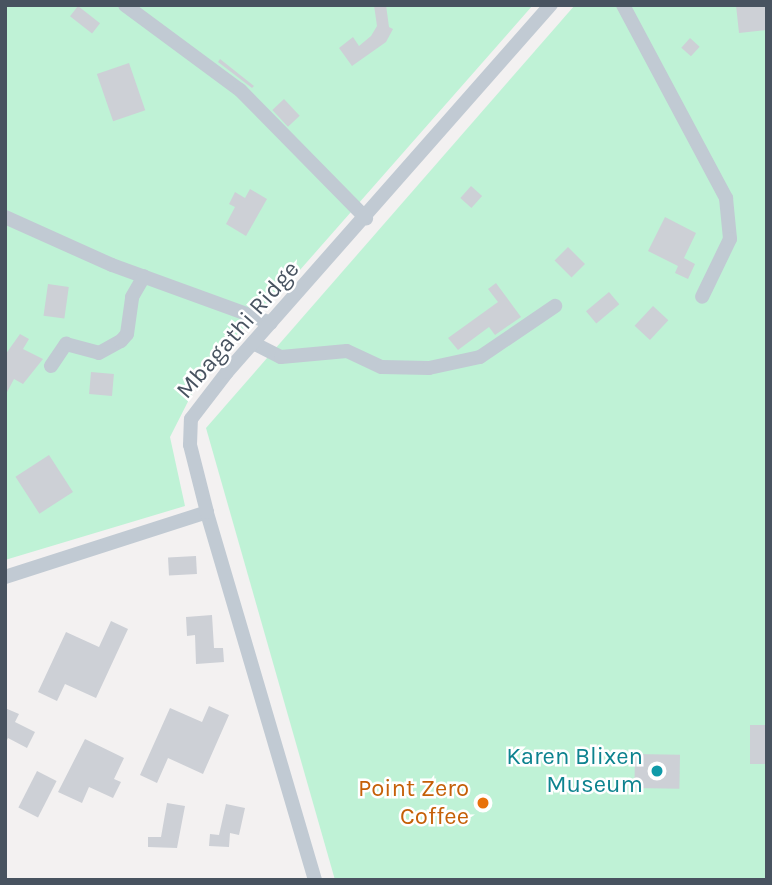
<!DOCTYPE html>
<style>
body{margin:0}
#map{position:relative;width:772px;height:885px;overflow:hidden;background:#f3f1f1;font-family:Karla,sans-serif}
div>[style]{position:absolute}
.green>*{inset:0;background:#bff2d6}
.building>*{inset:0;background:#cdd0d6;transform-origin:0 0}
.minor>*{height:14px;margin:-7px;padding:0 7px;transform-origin:7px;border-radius:7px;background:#c1cad3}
.dots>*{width:19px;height:19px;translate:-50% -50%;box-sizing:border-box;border:4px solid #fff;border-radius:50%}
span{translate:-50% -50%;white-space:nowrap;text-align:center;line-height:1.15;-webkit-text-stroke:5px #fff;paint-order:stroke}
.street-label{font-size:24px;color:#485360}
.culture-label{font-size:24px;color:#0d838f}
.right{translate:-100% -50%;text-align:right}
.food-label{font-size:24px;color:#c56008}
.frame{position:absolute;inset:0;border:7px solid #485360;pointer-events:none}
</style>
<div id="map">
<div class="green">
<div style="clip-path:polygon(5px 5px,533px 5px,285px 287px,207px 364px,170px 437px,185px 506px,5px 560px)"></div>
<div style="clip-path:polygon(575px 5px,767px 5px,767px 880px,335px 880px,206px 428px)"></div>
</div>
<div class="building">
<div style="clip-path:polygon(374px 5px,386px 5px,389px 27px,393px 29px,386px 42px,352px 66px,339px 48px,353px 37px,359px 46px,371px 36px,377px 26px)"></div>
<div style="clip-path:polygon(736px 5px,767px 5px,767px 30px,739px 33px)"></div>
<div style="left:78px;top:6px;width:28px;height:13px;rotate:38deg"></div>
<div style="left:690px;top:38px;width:13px;height:13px;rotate:42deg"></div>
<div style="clip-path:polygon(220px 59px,254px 86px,252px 88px,218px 62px)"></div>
<div style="left:129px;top:63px;width:50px;height:34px;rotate:71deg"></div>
<div style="left:284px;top:99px;width:23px;height:16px;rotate:47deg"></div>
<div style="left:471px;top:186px;width:15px;height:16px;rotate:42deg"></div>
<div style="clip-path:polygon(250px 189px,267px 199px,246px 236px,226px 224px,235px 207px,229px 204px,235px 192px,245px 198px)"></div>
<div style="clip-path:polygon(665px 217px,696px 233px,684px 258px,695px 264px,688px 279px,675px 273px,678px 266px,648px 251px)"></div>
<div style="left:568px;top:247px;width:24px;height:19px;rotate:45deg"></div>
<div style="clip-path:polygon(496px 283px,521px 317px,495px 335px,489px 327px,458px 350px,448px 338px,498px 302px,488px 289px)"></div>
<div style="left:48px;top:284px;width:21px;height:32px;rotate:8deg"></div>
<div style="left:609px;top:292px;width:16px;height:30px;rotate:50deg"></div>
<div style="left:653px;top:306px;width:21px;height:27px;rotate:43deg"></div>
<div style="clip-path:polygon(20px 334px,29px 339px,23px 349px,43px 359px,23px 384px,14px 379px,5px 396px,5px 355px)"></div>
<div style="left:91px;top:372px;width:23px;height:22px;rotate:5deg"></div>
<div style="left:49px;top:455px;width:44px;height:40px;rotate:57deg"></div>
<div style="left:196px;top:556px;width:18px;height:28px;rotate:87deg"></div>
<div style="clip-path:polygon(212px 615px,214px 648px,223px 648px,224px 662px,196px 664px,195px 635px,187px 636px,186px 617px)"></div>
<div style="clip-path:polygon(111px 621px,128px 629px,96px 698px,65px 684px,57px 701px,38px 692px,66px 632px,99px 647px)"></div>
<div style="clip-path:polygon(209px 706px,229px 715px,203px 774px,168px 758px,157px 783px,140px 775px,170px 708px,202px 722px)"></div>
<div style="clip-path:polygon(5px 708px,19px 714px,15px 722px,35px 732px,27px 748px,8px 738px,5px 744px)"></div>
<div style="left:750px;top:725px;width:17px;height:39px"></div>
<div style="clip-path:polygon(85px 739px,124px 758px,114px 779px,121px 782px,113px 798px,89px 787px,82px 803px,58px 792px)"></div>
<div style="left:635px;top:754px;width:45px;height:34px;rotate:1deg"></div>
<div style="left:37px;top:771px;width:22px;height:41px;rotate:27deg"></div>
<div style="clip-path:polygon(167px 803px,185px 806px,177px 848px,148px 847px,148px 837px,161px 837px)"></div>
<div style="clip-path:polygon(226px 804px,245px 808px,239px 835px,230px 833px,229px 847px,209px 846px,210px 834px,219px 835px)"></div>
</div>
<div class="minor">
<div style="left:125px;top:5px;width:143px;rotate:36.5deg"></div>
<div style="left:240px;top:90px;width:180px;rotate:45.5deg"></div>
<div style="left:623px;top:5px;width:219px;rotate:61.9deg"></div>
<div style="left:726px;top:198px;width:41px;rotate:84.4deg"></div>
<div style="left:730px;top:239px;width:64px;rotate:115.8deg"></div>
<div style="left:5px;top:217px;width:117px;rotate:24.2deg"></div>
<div style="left:112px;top:265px;width:169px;rotate:20deg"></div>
<div style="left:253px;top:343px;width:31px;rotate:27deg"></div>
<div style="left:281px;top:357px;width:66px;rotate:-5.2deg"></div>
<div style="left:347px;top:351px;width:38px;rotate:25deg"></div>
<div style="left:382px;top:367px;width:47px;rotate:1.2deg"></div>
<div style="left:429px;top:368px;width:52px;rotate:-12.2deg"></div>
<div style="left:480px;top:357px;width:91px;rotate:-34.2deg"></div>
<div style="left:51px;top:366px;width:27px;rotate:-56deg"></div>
<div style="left:66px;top:344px;width:34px;rotate:15deg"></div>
<div style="left:99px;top:353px;width:25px;rotate:-29deg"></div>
<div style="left:121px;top:341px;width:9px;rotate:-49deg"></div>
<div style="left:127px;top:334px;width:37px;rotate:-82deg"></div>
<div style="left:132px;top:297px;width:24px;rotate:-60deg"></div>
<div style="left:5px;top:577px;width:212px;rotate:-17.8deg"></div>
<div style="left:315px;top:880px;width:384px;rotate:-106.4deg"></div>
<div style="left:207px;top:512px;width:69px;rotate:-104.2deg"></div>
<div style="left:190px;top:445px;width:26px;rotate:-88deg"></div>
<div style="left:191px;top:419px;width:59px;rotate:-52.5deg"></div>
<div style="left:227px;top:372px;width:490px;rotate:-48.6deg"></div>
</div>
<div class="dots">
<div style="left:657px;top:771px;background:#0f9aa8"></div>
<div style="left:483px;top:803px;background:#e8710a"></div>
</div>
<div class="street-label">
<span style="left:238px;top:330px;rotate:-49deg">Mbagathi Ridge</span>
</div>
<div class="culture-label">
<span class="right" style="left:643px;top:771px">Karen Blixen<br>Museum</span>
</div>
<div class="food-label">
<span class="right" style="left:469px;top:803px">Point Zero<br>Coffee</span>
</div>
<div class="frame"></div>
</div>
